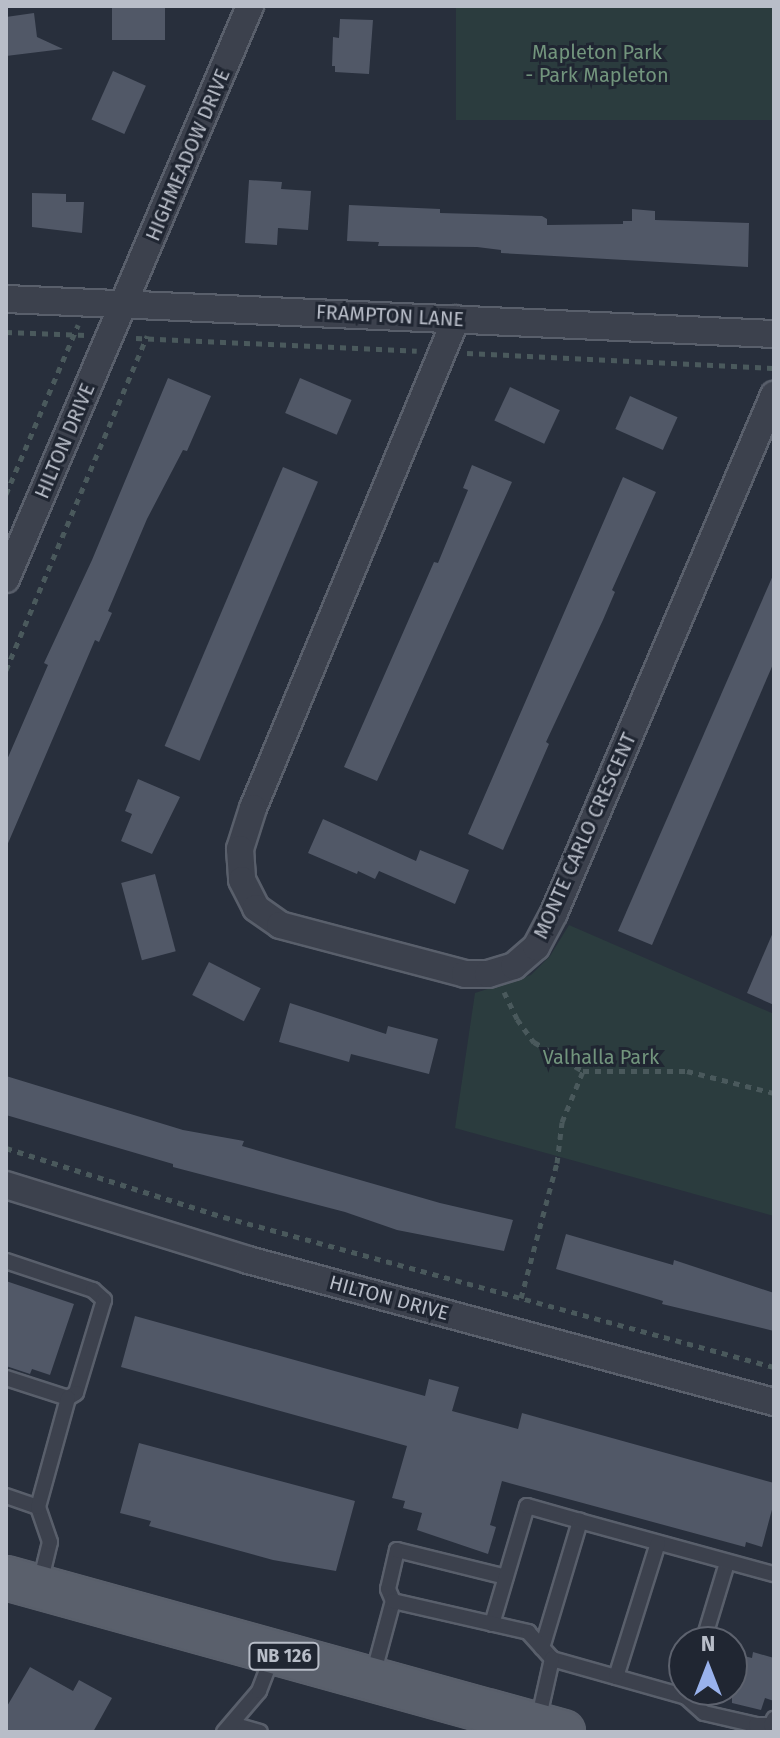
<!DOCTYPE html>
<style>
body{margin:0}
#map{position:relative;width:780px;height:1738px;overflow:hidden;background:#282f3c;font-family:"Fira Sans",sans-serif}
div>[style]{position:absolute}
.green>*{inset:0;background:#2b3c3e;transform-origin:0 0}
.building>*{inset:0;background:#515867;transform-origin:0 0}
.path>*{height:5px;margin-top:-2.5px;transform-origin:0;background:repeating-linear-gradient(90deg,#4a595c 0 6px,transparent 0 12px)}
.roads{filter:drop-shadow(2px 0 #595f6b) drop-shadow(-2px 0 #595f6b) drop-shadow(0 2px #595f6b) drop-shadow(0 -2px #595f6b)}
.lane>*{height:14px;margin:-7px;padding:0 7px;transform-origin:7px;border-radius:7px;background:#3c414d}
.street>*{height:26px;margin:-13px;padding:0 13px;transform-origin:13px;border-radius:13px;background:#3c414d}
.primary>*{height:42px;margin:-21px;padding:0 21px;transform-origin:21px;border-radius:21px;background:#5a606c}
span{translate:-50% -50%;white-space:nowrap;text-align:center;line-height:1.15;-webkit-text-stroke:6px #202632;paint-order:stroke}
.shield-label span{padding:2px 6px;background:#202632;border:2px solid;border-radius:6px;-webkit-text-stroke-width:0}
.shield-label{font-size:18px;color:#b8bdc8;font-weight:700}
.park-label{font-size:20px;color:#72957d}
.street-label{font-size:20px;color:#b8bdc8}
.frame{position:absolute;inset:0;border:8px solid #b8bdc8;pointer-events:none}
.north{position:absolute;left:668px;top:1626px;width:80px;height:80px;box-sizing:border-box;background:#202632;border:2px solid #5d626e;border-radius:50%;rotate:0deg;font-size:22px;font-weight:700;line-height:32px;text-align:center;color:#b8bdc8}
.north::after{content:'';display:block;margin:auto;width:28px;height:36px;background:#99b2ec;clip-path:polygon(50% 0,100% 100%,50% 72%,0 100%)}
</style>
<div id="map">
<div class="green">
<div style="left:456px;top:6px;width:318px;height:114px"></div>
<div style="clip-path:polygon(569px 925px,774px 1014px,774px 1216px,455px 1128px,475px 993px,531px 975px,550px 956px)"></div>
</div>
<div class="building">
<div style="left:112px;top:6px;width:53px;height:34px"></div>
<div style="clip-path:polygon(34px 13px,37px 37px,63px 49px,6px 56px,6px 17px)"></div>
<div style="clip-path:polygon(340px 19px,373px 20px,369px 74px,335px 72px,335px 66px,332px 66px,333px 37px,339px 38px)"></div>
<div style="left:113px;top:71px;width:36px;height:53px;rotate:24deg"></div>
<div style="clip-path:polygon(249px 180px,282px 182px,281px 189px,311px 191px,308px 230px,278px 228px,277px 245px,245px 243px)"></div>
<div style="clip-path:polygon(32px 193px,66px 194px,66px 202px,84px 202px,82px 233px,32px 227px)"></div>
<div style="clip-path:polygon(349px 205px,440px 209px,440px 213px,542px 216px,547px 219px,547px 225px,623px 224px,623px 221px,632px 221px,632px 209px,655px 211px,655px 220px,749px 223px,748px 267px,501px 253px,501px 250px,477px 247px,378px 246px,379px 242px,347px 241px)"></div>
<div style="clip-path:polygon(168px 378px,211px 396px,187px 451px,183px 450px,147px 519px,108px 611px,112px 613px,99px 642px,95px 640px,6px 848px,6px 762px,48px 665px,44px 663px,92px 560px)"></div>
<div style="left:300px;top:378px;width:56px;height:38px;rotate:23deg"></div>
<div style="left:510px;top:387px;width:55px;height:37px;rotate:25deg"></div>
<div style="left:630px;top:396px;width:52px;height:36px;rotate:24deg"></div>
<div style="clip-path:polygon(472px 465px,512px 482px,377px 781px,344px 767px,434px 562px,438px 563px,468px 490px,463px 488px)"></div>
<div style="left:283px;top:467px;width:38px;height:303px;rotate:23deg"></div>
<div style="clip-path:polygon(623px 477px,656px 492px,612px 590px,615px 592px,603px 620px,546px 742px,549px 744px,503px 850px,468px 834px)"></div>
<div style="clip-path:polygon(774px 573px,774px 662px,652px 945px,618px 931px)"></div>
<div style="clip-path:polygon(138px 779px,180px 797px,152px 854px,121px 841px,132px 814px,125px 811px)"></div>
<div style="clip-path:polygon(323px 819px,416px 861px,420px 850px,469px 870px,455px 904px,379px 871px,375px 879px,358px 871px,357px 874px,308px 853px)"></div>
<div style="left:155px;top:874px;width:80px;height:35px;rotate:75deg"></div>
<div style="clip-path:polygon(774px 930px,774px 1005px,747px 993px)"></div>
<div style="left:209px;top:962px;width:58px;height:37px;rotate:27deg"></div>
<div style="clip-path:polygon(290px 1003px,386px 1034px,388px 1026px,438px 1039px,429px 1074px,351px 1054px,349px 1062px,279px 1042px)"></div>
<div style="clip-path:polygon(6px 1076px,183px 1130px,244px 1141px,242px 1146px,440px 1203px,513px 1220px,504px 1251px,397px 1230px,345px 1212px,173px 1167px,173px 1164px,6px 1115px)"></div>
<div style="clip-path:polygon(566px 1234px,673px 1265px,674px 1260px,774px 1293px,774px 1331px,662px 1304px,663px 1301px,556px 1269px)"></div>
<div style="clip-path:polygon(6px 1281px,74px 1304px,50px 1375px,32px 1369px,30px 1374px,6px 1366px)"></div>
<div style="clip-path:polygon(135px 1316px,425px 1396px,429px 1379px,459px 1387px,452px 1411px,518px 1429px,522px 1413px,774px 1483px,774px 1502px,762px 1547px,746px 1542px,745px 1547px,502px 1481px,490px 1525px,496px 1527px,488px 1554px,417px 1530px,422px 1513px,403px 1508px,405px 1501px,392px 1498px,407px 1446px,121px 1367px)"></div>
<div style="clip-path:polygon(139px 1443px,355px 1501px,336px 1571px,273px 1560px,149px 1526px,151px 1521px,120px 1513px)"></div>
<div style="clip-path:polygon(753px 1652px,774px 1658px,774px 1701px,765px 1698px,761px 1710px,732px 1703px,732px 1653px,752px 1658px)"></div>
<div style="clip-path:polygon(30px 1667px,73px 1691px,79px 1680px,112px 1698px,93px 1732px,6px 1732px,6px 1708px)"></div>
</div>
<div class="path">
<div style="left:6px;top:332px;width:80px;rotate:2.1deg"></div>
<div style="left:136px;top:338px;width:281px;rotate:2.6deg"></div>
<div style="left:467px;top:353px;width:306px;rotate:2.8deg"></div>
<div style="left:6px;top:494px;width:184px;rotate:-66.9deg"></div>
<div style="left:6px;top:670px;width:363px;rotate:-67.1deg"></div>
<div style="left:504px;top:992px;width:30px;rotate:64deg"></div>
<div style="left:517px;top:1019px;width:29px;rotate:54deg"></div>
<div style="left:534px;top:1042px;width:57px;rotate:30.6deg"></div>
<div style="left:6px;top:1148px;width:229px;rotate:17.6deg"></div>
<div style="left:224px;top:1217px;width:570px;rotate:15.26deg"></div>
<div style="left:521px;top:1298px;width:140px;rotate:-75.1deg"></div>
<div style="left:557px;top:1163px;width:41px;rotate:-83deg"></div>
<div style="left:562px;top:1122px;width:55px;rotate:-67.6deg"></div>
<div style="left:583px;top:1071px;width:104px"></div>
<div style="left:687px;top:1071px;width:90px;rotate:14.2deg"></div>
</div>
<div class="roads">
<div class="lane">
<div style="left:6px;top:1261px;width:92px;rotate:18.4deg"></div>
<div style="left:93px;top:1290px;width:15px;rotate:42deg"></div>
<div style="left:104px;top:1300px;width:97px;rotate:106.8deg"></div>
<div style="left:76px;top:1393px;width:9px;rotate:148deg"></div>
<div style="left:68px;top:1398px;width:65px;rotate:-162.1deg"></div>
<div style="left:6px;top:1496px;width:34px;rotate:19deg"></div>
<div style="left:40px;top:1583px;width:42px;rotate:-76.3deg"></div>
<div style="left:50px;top:1542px;width:37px;rotate:-109deg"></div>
<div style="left:38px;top:1507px;width:113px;rotate:-74.6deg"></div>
<div style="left:393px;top:1601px;width:13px;rotate:-113deg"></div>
<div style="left:388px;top:1589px;width:40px;rotate:-77deg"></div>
<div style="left:397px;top:1550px;width:112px;rotate:13.9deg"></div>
<div style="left:492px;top:1624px;width:123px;rotate:-73.5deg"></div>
<div style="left:527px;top:1506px;width:55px;rotate:15.8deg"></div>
<div style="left:703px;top:1642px;width:83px;rotate:-73.1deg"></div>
<div style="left:542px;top:1648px;width:133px;rotate:-73.3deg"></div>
<div style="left:580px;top:1521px;width:201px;rotate:15.3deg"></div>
<div style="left:373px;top:1675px;width:77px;rotate:-74.9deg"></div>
<div style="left:393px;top:1601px;width:139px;rotate:12.9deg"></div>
<div style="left:528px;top:1632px;width:36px;rotate:48deg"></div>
<div style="left:552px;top:1659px;width:139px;rotate:15.8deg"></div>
<div style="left:686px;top:1697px;width:7px;rotate:-74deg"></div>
<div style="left:616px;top:1677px;width:140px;rotate:-72.6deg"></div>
<div style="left:686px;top:1697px;width:24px;rotate:42deg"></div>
<div style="left:704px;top:1713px;width:53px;rotate:13deg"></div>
<div style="left:756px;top:1725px;width:15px"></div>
<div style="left:771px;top:1725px;width:7px;rotate:-63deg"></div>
<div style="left:538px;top:1721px;width:64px;rotate:-77.3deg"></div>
<div style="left:232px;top:1724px;width:29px;rotate:16deg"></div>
<div style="left:224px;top:1732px;width:54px;rotate:-49.5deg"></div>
<div style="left:259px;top:1691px;width:40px;rotate:-69deg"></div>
</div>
<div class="street">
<div style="left:6px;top:299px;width:769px;rotate:2.61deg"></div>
<div style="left:456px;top:319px;width:529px;rotate:112.54deg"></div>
<div style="left:253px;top:808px;width:43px;rotate:107.6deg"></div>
<div style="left:240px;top:849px;width:31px;rotate:86deg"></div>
<div style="left:242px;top:880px;width:31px;rotate:63deg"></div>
<div style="left:256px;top:908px;width:29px;rotate:35deg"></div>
<div style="left:280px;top:925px;width:191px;rotate:14.8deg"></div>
<div style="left:465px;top:974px;width:23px"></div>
<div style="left:488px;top:974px;width:27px;rotate:-17deg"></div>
<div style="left:514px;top:966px;width:29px;rotate:-41deg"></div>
<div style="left:536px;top:947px;width:38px;rotate:-62deg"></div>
<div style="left:554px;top:913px;width:563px;rotate:-66.99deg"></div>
<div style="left:6px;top:579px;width:623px;rotate:-66.93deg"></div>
<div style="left:6px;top:1185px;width:253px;rotate:17.2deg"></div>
<div style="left:248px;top:1260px;width:545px;rotate:15.11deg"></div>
</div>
<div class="primary">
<div style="left:6px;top:1578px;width:578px;rotate:15.46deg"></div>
</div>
</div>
<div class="shield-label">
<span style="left:284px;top:1656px">NB 126</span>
</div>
<div class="park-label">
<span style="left:597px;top:64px">Mapleton Park<br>- Park Mapleton</span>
<span style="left:601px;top:1057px">Valhalla Park</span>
</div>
<div class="street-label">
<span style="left:188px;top:155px;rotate:-67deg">HIGHMEADOW DRIVE</span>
<span style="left:390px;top:316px;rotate:3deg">FRAMPTON LANE</span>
<span style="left:65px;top:441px;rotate:-67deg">HILTON DRIVE</span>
<span style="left:585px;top:836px;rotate:-66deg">MONTE CARLO CRESCENT</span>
<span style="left:389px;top:1298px;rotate:15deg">HILTON DRIVE</span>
</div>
<div class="frame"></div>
<div class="north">N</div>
</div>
